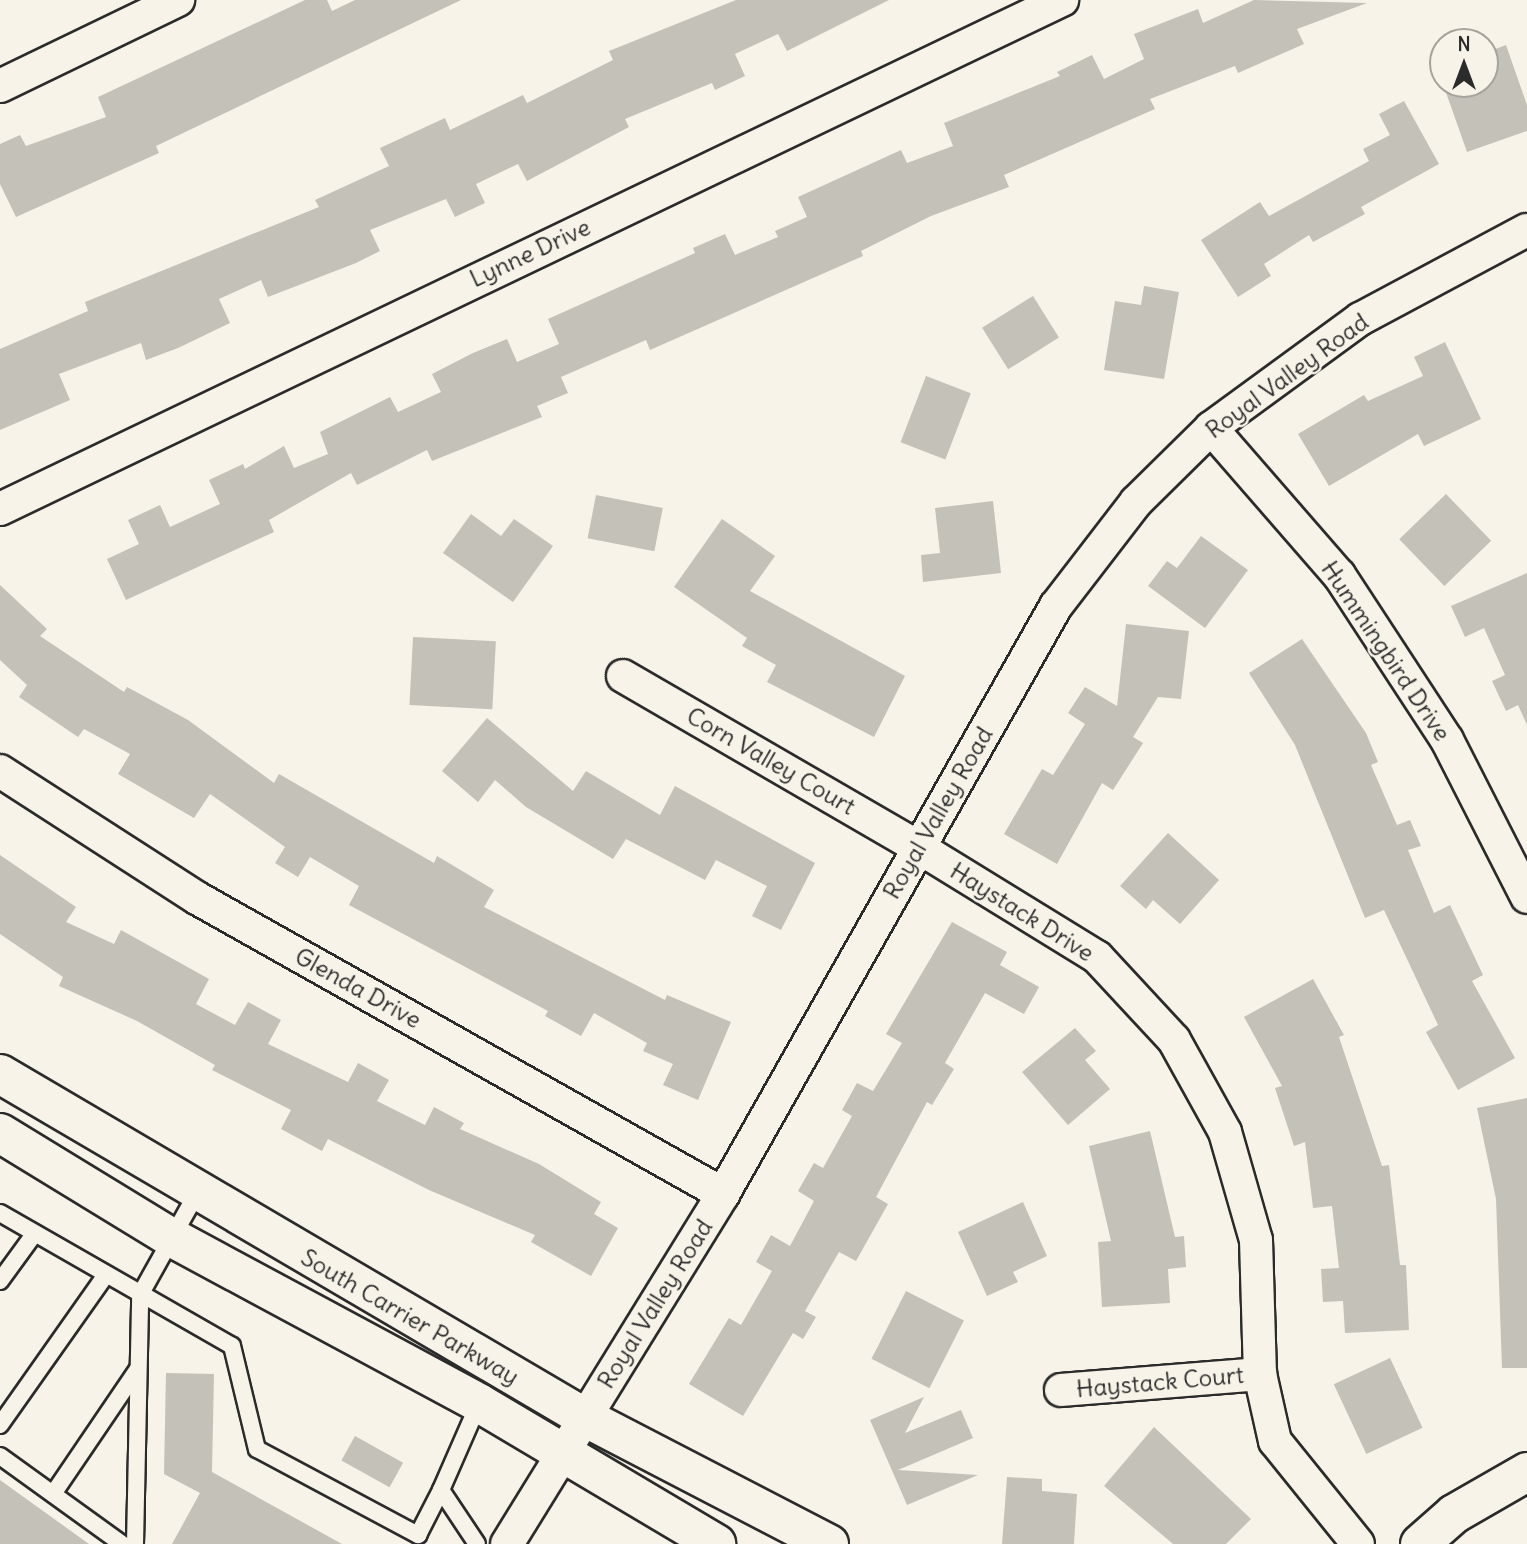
<!DOCTYPE html>
<style>
body{margin:0}
#map{position:relative;width:1527px;height:1544px;overflow:hidden;background:#f7f3e8;font-family:Delius,sans-serif}
div>[style]{position:absolute}
.building>*{inset:0;background:#c4c1b9;transform-origin:0 0}
.roads{filter:drop-shadow(2px 0 #2b2b2b) drop-shadow(-2px 0 #2b2b2b) drop-shadow(0 2px #2b2b2b) drop-shadow(0 -2px #2b2b2b)}
.lane>*{height:16px;margin:-8px;padding:0 8px;transform-origin:8px;border-radius:8px;background:#f7f3e8}
.street>*{height:32px;margin:-16px;padding:0 16px;transform-origin:16px;border-radius:16px;background:#f7f3e8}
.secondary>*{height:38px;margin:-19px;padding:0 19px;transform-origin:19px;border-radius:19px;background:#f7f3e8}
span{translate:-50% -50%;white-space:nowrap;text-align:center;line-height:1.15;-webkit-text-stroke:5px #f7f3e8;paint-order:stroke}
.street-label{font-size:24px;color:#2b2b2b}
.north{position:absolute;left:1429px;top:28px;width:70px;height:70px;box-sizing:border-box;background:#f7f3e8;border:2px solid #a5a39c;border-radius:50%;rotate:0deg;font-size:19px;font-weight:700;line-height:28px;text-align:center;color:#2b2b2b}
.north::after{content:'';display:block;margin:auto;width:24px;height:32px;background:#2b2b2b;clip-path:polygon(50% 0,100% 100%,50% 72%,0 100%)}
</style>
<div id="map">
<div class="building">
<div style="clip-path:polygon(305px 0,327px 0,332px 11px,355px 0,461px 0,156px 146px,159px 153px,16px 217px,0 184px,0 144px,20px 135px,26px 146px,106px 117px,98px 97px)"></div>
<div style="clip-path:polygon(736px 0,889px 0,787px 51px,778px 34px,735px 54px,745px 76px,715px 90px,712px 83px,625px 119px,629px 127px,527px 181px,518px 164px,476px 184px,485px 203px,455px 217px,446px 199px,370px 230px,380px 251px,356px 263px,268px 297px,261px 280px,219px 299px,230px 323px,178px 348px,146px 360px,141px 343px,59px 374px,70px 400px,0 430px,0 349px,88px 311px,85px 302px,319px 207px,315px 200px,389px 166px,380px 148px,445px 118px,450px 130px,523px 95px,527px 103px,613px 60px,609px 51px)"></div>
<div style="clip-path:polygon(1254px 0,1367px 3px,1297px 29px,1304px 44px,1238px 73px,1235px 66px,1150px 99px,1155px 109px,1004px 175px,1009px 187px,931px 216px,861px 251px,863px 256px,650px 350px,646px 340px,561px 377px,568px 393px,537px 406px,542px 417px,432px 461px,427px 450px,357px 485px,351px 473px,269px 520px,274px 532px,126px 600px,107px 559px,139px 544px,128px 520px,160px 505px,170px 527px,220px 504px,209px 480px,243px 464px,245px 469px,284px 446px,294px 468px,328px 454px,320px 432px,390px 397px,398px 412px,441px 392px,432px 374px,473px 353px,507px 339px,517px 362px,559px 344px,548px 319px,695px 253px,693px 248px,725px 234px,735px 255px,778px 237px,775px 231px,807px 217px,798px 197px,901px 150px,907px 163px,953px 146px,944px 123px,1060px 76px,1057px 72px,1092px 55px,1104px 79px,1144px 59px,1134px 34px,1198px 9px,1203px 23px)"></div>
<div style="clip-path:polygon(1506px 45px,1527px 105px,1527px 131px,1467px 152px,1443px 84px,1485px 84px,1485px 53px)"></div>
<div style="clip-path:polygon(1404px 101px,1439px 164px,1361px 207px,1365px 214px,1313px 242px,1309px 235px,1264px 264px,1271px 276px,1238px 297px,1201px 240px,1260px 202px,1269px 216px,1369px 161px,1363px 149px,1390px 135px,1379px 114px)"></div>
<div style="clip-path:polygon(1144px 286px,1179px 292px,1164px 379px,1104px 370px,1115px 301px,1141px 305px)"></div>
<div style="left:1033px;top:296px;width:49px;height:60px;rotate:58deg"></div>
<div style="clip-path:polygon(1445px 342px,1481px 419px,1424px 446px,1418px 434px,1329px 486px,1298px 434px,1364px 395px,1368px 401px,1423px 376px,1414px 357px)"></div>
<div style="left:926px;top:376px;width:48px;height:71px;rotate:21deg"></div>
<div style="left:1446px;top:494px;width:65px;height:65px;rotate:46deg"></div>
<div style="left:596px;top:495px;width:68px;height:44px;rotate:11deg"></div>
<div style="clip-path:polygon(993px 501px,1001px 573px,923px 582px,921px 555px,940px 553px,935px 508px)"></div>
<div style="clip-path:polygon(471px 514px,501px 536px,514px 519px,553px 546px,513px 602px,443px 553px)"></div>
<div style="clip-path:polygon(722px 519px,775px 556px,750px 591px,905px 676px,874px 737px,767px 682px,776px 665px,742px 646px,747px 638px,674px 587px)"></div>
<div style="clip-path:polygon(1201px 536px,1248px 570px,1205px 628px,1148px 586px,1167px 561px,1177px 568px)"></div>
<div style="clip-path:polygon(1527px 573px,1527px 725px,1518px 705px,1506px 711px,1492px 681px,1505px 675px,1484px 628px,1465px 637px,1451px 606px)"></div>
<div style="clip-path:polygon(0 585px,47px 629px,40px 636px,124px 692px,127px 687px,188px 720px,274px 783px,279px 774px,434px 863px,437px 856px,494px 890px,484px 907px,665px 1000px,667px 995px,731px 1022px,698px 1100px,663px 1085px,673px 1064px,643px 1051px,647px 1043px,594px 1013px,581px 1036px,545px 1016px,548px 1011px,349px 905px,359px 886px,310px 857px,298px 877px,275px 863px,285px 847px,210px 794px,194px 818px,118px 774px,130px 754px,84px 729px,78px 737px,19px 697px,27px 685px,0 660px)"></div>
<div style="clip-path:polygon(1126px 624px,1189px 631px,1181px 699px,1158px 697px,1133px 737px,1143px 743px,1113px 790px,1102px 783px,1057px 864px,1004px 834px,1042px 769px,1053px 775px,1085px 724px,1068px 713px,1085px 687px,1117px 706px)"></div>
<div style="left:413px;top:637px;width:83px;height:68px;rotate:3deg"></div>
<div style="clip-path:polygon(1302px 639px,1366px 733px,1378px 762px,1371px 765px,1397px 825px,1410px 820px,1421px 846px,1408px 850px,1434px 913px,1450px 905px,1483px 975px,1472px 981px,1515px 1058px,1458px 1090px,1426px 1032px,1438px 1025px,1384px 910px,1365px 918px,1295px 745px,1249px 673px)"></div>
<div style="clip-path:polygon(487px 718px,573px 791px,586px 771px,660px 815px,675px 786px,815px 863px,781px 930px,752px 916px,767px 886px,716px 860px,705px 880px,626px 839px,613px 859px,526px 807px,495px 780px,478px 802px,442px 771px)"></div>
<div style="clip-path:polygon(1168px 833px,1219px 880px,1180px 924px,1153px 900px,1146px 909px,1120px 886px)"></div>
<div style="clip-path:polygon(0 855px,76px 907px,66px 922px,114px 944px,121px 930px,209px 979px,196px 1004px,235px 1025px,248px 1002px,281px 1020px,268px 1044px,348px 1082px,358px 1063px,389px 1080px,377px 1101px,425px 1125px,434px 1107px,464px 1123px,460px 1129px,539px 1164px,601px 1202px,594px 1214px,618px 1228px,591px 1276px,531px 1242px,535px 1235px,429px 1190px,328px 1139px,322px 1151px,281px 1129px,291px 1110px,212px 1070px,215px 1065px,137px 1021px,59px 986px,63px 977px,0 934px)"></div>
<div style="clip-path:polygon(952px 922px,1007px 952px,1000px 965px,1039px 987px,1024px 1014px,985px 993px,945px 1063px,954px 1069px,932px 1105px,927px 1102px,876px 1197px,888px 1204px,856px 1261px,839px 1252px,805px 1311px,816px 1317px,803px 1339px,793px 1333px,743px 1416px,689px 1384px,729px 1318px,741px 1325px,772px 1271px,756px 1262px,771px 1235px,790px 1246px,814px 1201px,798px 1191px,814px 1163px,823px 1168px,852px 1116px,842px 1110px,857px 1083px,873px 1091px,902px 1043px,886px 1034px)"></div>
<div style="clip-path:polygon(1313px 979px,1344px 1035px,1339px 1037px,1382px 1166px,1389px 1165px,1400px 1265px,1406px 1265px,1409px 1330px,1345px 1333px,1343px 1301px,1323px 1302px,1321px 1269px,1339px 1268px,1332px 1206px,1313px 1208px,1305px 1142px,1294px 1146px,1275px 1088px,1282px 1086px,1244px 1017px)"></div>
<div style="clip-path:polygon(1075px 1028px,1096px 1051px,1085px 1060px,1110px 1089px,1068px 1125px,1022px 1072px)"></div>
<div style="clip-path:polygon(1527px 1098px,1527px 1368px,1502px 1368px,1496px 1199px,1477px 1108px)"></div>
<div style="clip-path:polygon(1150px 1131px,1175px 1237px,1184px 1236px,1186px 1267px,1168px 1269px,1170px 1303px,1102px 1307px,1098px 1242px,1111px 1241px,1089px 1146px)"></div>
<div style="clip-path:polygon(1023px 1202px,1047px 1256px,1013px 1272px,1018px 1282px,987px 1296px,958px 1232px)"></div>
<div style="left:906px;top:1291px;width:65px;height:76px;rotate:27deg"></div>
<div style="left:1390px;top:1358px;width:77px;height:62px;rotate:65deg"></div>
<div style="clip-path:polygon(166px 1373px,214px 1374px,212px 1472px,342px 1544px,172px 1544px,200px 1493px,164px 1474px)"></div>
<div style="clip-path:polygon(924px 1397px,905px 1433px,961px 1410px,973px 1438px,898px 1470px,978px 1475px,907px 1505px,870px 1420px)"></div>
<div style="clip-path:polygon(1154px 1427px,1251px 1519px,1226px 1544px,1173px 1544px,1104px 1486px)"></div>
<div style="left:355px;top:1436px;width:55px;height:28px;rotate:29deg"></div>
<div style="clip-path:polygon(1007px 1477px,1042px 1479px,1042px 1491px,1077px 1494px,1074px 1544px,1002px 1544px)"></div>
<div style="clip-path:polygon(0 1480px,89px 1544px,0 1544px)"></div>
</div>
<div class="roads">
<div class="lane">
<div style="left:0;top:1213px;width:267px;rotate:29.8deg"></div>
<div style="left:232px;top:1346px;width:106px;rotate:76.4deg"></div>
<div style="left:257px;top:1449px;width:183px;rotate:28.1deg"></div>
<div style="left:418px;top:1535px;width:51px;rotate:-62.9deg"></div>
<div style="left:0;top:1281px;width:59px;rotate:-53.9deg"></div>
<div style="left:0;top:1425px;width:184px;rotate:-54.8deg"></div>
<div style="left:0;top:1456px;width:150px;rotate:35.8deg"></div>
<div style="left:53px;top:1494px;width:151px;rotate:-55.8deg"></div>
<div style="left:135px;top:1544px;width:249px;rotate:-88.8deg"></div>
<div style="left:140px;top:1295px;width:117px;rotate:-60.8deg"></div>
<div style="left:477px;top:1544px;width:65px;rotate:-123.7deg"></div>
<div style="left:441px;top:1490px;width:95px;rotate:-66.4deg"></div>
</div>
<div class="street">
<div style="left:0;top:86px;width:198px;rotate:-25.8deg"></div>
<div style="left:1211px;top:428px;width:195px;rotate:49deg"></div>
<div style="left:1339px;top:575px;width:197px;rotate:56.8deg"></div>
<div style="left:1447px;top:740px;width:176px;rotate:63deg"></div>
<div style="left:0;top:509px;width:1178px;rotate:-25.61deg"></div>
<div style="left:623px;top:676px;width:341px;rotate:30.1deg"></div>
<div style="left:918px;top:847px;width:210px;rotate:31.6deg"></div>
<div style="left:1097px;top:957px;width:113px;rotate:47.1deg"></div>
<div style="left:1174px;top:1040px;width:105px;rotate:61deg"></div>
<div style="left:1225px;top:1132px;width:112px;rotate:74deg"></div>
<div style="left:1256px;top:1240px;width:134px;rotate:88.3deg"></div>
<div style="left:1260px;top:1374px;width:69px;rotate:77.4deg"></div>
<div style="left:1275px;top:1441px;width:132px;rotate:51.1deg"></div>
<div style="left:0;top:771px;width:234px;rotate:32.8deg"></div>
<div style="left:197px;top:898px;width:604px;rotate:29.37deg"></div>
<div style="left:1061px;top:1390px;width:200px;rotate:-4.6deg"></div>
<div style="left:507px;top:1544px;width:411px;rotate:-58.3deg"></div>
<div style="left:723px;top:1194px;width:676px;rotate:-60.48deg"></div>
<div style="left:1056px;top:606px;width:131px;rotate:-52.4deg"></div>
<div style="left:1136px;top:502px;width:105px;rotate:-44.6deg"></div>
<div style="left:1211px;top:428px;width:185px;rotate:-36.2deg"></div>
<div style="left:1360px;top:319px;width:189px;rotate:-28.1deg"></div>
</div>
<div class="secondary">
<div style="left:0;top:1074px;width:677px;rotate:30.43deg"></div>
<div style="left:584px;top:1417px;width:276px;rotate:27.4deg"></div>
<div style="left:0;top:1133px;width:198px;rotate:31.4deg"></div>
<div style="left:169px;top:1236px;width:352px;rotate:28.3deg"></div>
<div style="left:479px;top:1403px;width:276px;rotate:30.7deg"></div>
<div style="left:1420px;top:1544px;width:45px;rotate:-41.4deg"></div>
<div style="left:1454px;top:1514px;width:84px;rotate:-29.9deg"></div>
</div>
</div>
<div class="street-label">
<span style="left:530px;top:253px;rotate:-25deg">Lynne Drive</span>
<span style="left:1287px;top:376px;rotate:-36deg">Royal Valley Road</span>
<span style="left:1386px;top:651px;rotate:56deg">Hummingbird Drive</span>
<span style="left:771px;top:761px;rotate:30deg">Corn Valley Court</span>
<span style="left:938px;top:813px;rotate:-60deg">Royal Valley Road</span>
<span style="left:1022px;top:912px;rotate:32deg">Haystack Drive</span>
<span style="left:358px;top:988px;rotate:29deg">Glenda Drive</span>
<span style="left:655px;top:1304px;rotate:-58deg">Royal Valley Road</span>
<span style="left:410px;top:1317px;rotate:30deg">South Carrier Parkway</span>
<span style="left:1160px;top:1382px;rotate:-5deg">Haystack Court</span>
</div>
<div class="north">N</div>
</div>
